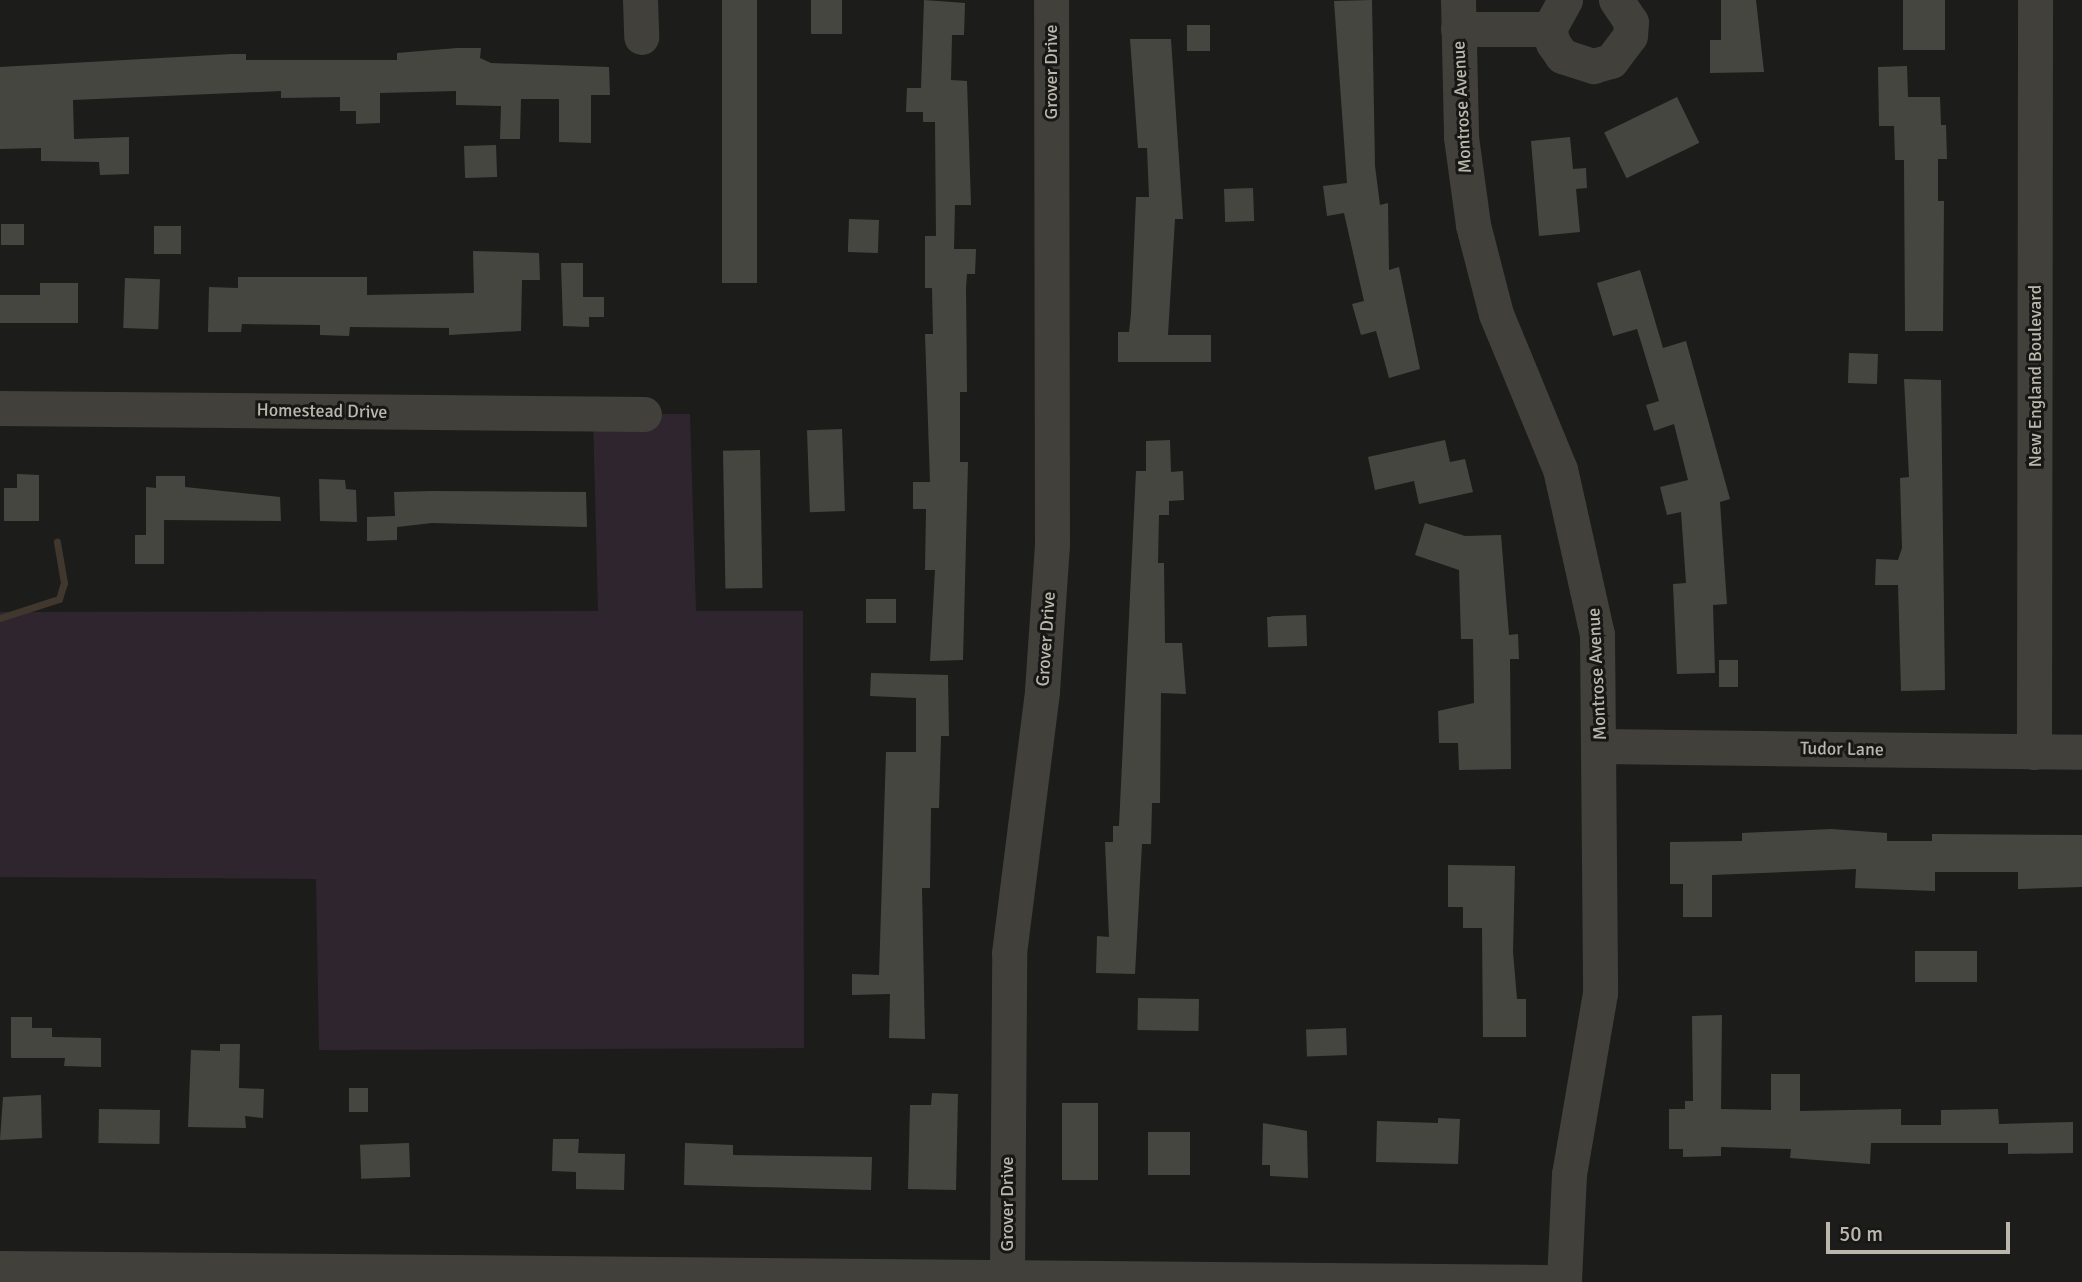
<!DOCTYPE html>
<html>
<head>
<meta charset="utf-8">
<style>
  body { margin:0 }
  #map { position:relative; width:2082px; height:1282px; overflow:hidden; background:#1c1c1a; font-family:Signika,sans-serif }
  div>[style] { position:absolute }
  [style*='--x'] { left:calc(var(--x)*1px); top:calc(var(--y)*1px); width:calc(var(--w)*1px); rotate:calc(var(--a)*1deg) }
  .green>* { inset:0; background:#2f252e }
  .stream>* { height:7px; margin:-3.5px; padding:0 3.5px; transform-origin:3.5px; border-radius:3.5px; background:#40372f }
  .building>* { inset:0; background:#464641; transform-origin:0 0 }
  .minor>* { height:35px; margin:-17.5px; padding:0 17.5px; transform-origin:17.5px; border-radius:17.5px; background:#41403b }
  span { translate:-50% -50%; white-space:nowrap; text-align:center; line-height:1.15; -webkit-text-stroke:6px #171715; paint-order:stroke }
  .street-label { font-size:18px; color:#bbb7ac }
  .scale { position:absolute; left:1826px; top:1222px; width:184px; height:32px; box-sizing:border-box; border:4px solid #bbb7ac; border-top:0; padding-left:9px; font-size:21px; line-height:24px; white-space:nowrap; color:#bbb7ac; -webkit-text-stroke:5px #171715; paint-order:stroke }
</style>
</head>
<body>
<div id="map">
  <div class="green">
    <i style="clip-path:polygon(593px 414px,690px 414px,696px 611px,803px 611px,804px 1048px,319px 1050px,316px 879px,0 877px,0 612px,598px 611px)"></i>
  </div>
  <div class="stream">
    <i style="--x:0;--y:618;--w:62;--a:-17.9"></i>
    <i style="--x:59;--y:599;--w:17;--a:-73"></i>
    <i style="--x:64;--y:583;--w:42;--a:-99.7"></i>
  </div>
  <div class="building">
    <i style="left:722px;top:0;width:35px;height:283px"></i>
    <i style="left:811px;top:0;width:31px;height:34px"></i>
    <i style="clip-path:polygon(924px 0,965px 3px,964px 35px,952px 35px,951px 80px,967px 81px,971px 205px,955px 205px,954px 249px,976px 249px,975px 274px,967px 274px,966px 288px,967px 392px,960px 392px,960px 462px,968px 462px,963px 660px,930px 661px,935px 570px,925px 570px,926px 509px,913px 509px,913px 482px,930px 482px,925px 334px,933px 334px,932px 288px,925px 288px,925px 236px,936px 236px,935px 122px,923px 122px,923px 112px,906px 112px,907px 88px,921px 88px)"></i>
    <i style="clip-path:polygon(1372px 0,1375px 166px,1380px 205px,1388px 203px,1389px 270px,1399px 267px,1420px 369px,1389px 378px,1376px 331px,1361px 335px,1352px 304px,1364px 301px,1344px 213px,1327px 216px,1323px 186px,1347px 183px,1334px 1px)"></i>
    <i style="clip-path:polygon(1721px 0,1756px 0,1764px 72px,1710px 73px,1710px 40px,1721px 40px)"></i>
    <i style="left:1903px;top:0;width:42px;height:50px"></i>
    <i style="left:1187px;top:25px;width:23px;height:26px"></i>
    <i style="clip-path:polygon(1130px 39px,1171px 39px,1183px 219px,1175px 219px,1168px 335px,1211px 335px,1211px 362px,1118px 362px,1118px 332px,1129px 332px,1131px 314px,1136px 197px,1149px 197px,1147px 148px,1138px 148px)"></i>
    <i style="clip-path:polygon(457px 48px,481px 48px,480px 58px,491px 63px,609px 67px,610px 95px,591px 95px,591px 143px,559px 142px,559px 99px,521px 99px,520px 139px,500px 139px,501px 106px,456px 105px,456px 91px,380px 93px,380px 123px,356px 124px,356px 111px,340px 111px,340px 97px,281px 98px,281px 91px,73px 100px,74px 139px,129px 137px,129px 174px,100px 175px,99px 162px,41px 161px,41px 148px,0 149px,0 67px,232px 54px,246px 54px,246px 60px,397px 60px,397px 53px)"></i>
    <i style="clip-path:polygon(1907px 66px,1908px 97px,1940px 97px,1941px 125px,1946px 125px,1947px 159px,1938px 159px,1938px 201px,1944px 201px,1943px 331px,1905px 331px,1904px 160px,1895px 160px,1894px 126px,1879px 126px,1878px 67px)"></i>
    <i style="left:1677px;top:97px;width:51px;height:81px;rotate:64deg"></i>
    <i style="clip-path:polygon(1570px 137px,1573px 169px,1586px 168px,1587px 188px,1576px 189px,1580px 232px,1539px 236px,1531px 141px)"></i>
    <i style="left:496px;top:145px;width:32px;height:32px;rotate:88deg"></i>
    <i style="left:1253px;top:188px;width:33px;height:29px;rotate:88deg"></i>
    <i style="left:849px;top:219px;width:30px;height:33px;rotate:2deg"></i>
    <i style="left:1px;top:224px;width:23px;height:21px"></i>
    <i style="left:154px;top:226px;width:27px;height:28px"></i>
    <i style="clip-path:polygon(473px 251px,539px 253px,540px 280px,522px 280px,521px 331px,449px 335px,449px 328px,350px 327px,349px 336px,320px 335px,320px 325px,242px 324px,241px 332px,208px 332px,209px 287px,238px 288px,238px 277px,367px 277px,367px 295px,474px 293px)"></i>
    <i style="clip-path:polygon(561px 263px,583px 263px,583px 297px,604px 297px,604px 317px,589px 317px,589px 327px,563px 326px)"></i>
    <i style="clip-path:polygon(1640px 270px,1663px 348px,1686px 341px,1730px 499px,1720px 502px,1727px 604px,1713px 605px,1715px 673px,1677px 674px,1673px 584px,1686px 583px,1681px 512px,1667px 515px,1660px 487px,1688px 480px,1674px 424px,1654px 431px,1646px 405px,1659px 401px,1637px 329px,1613px 336px,1597px 283px)"></i>
    <i style="left:125px;top:278px;width:35px;height:50px;rotate:2deg"></i>
    <i style="clip-path:polygon(40px 283px,78px 283px,78px 323px,0 323px,0 295px,40px 295px)"></i>
    <i style="left:1849px;top:353px;width:29px;height:30px;rotate:2deg"></i>
    <i style="clip-path:polygon(1904px 379px,1941px 380px,1945px 690px,1901px 691px,1898px 585px,1875px 585px,1876px 559px,1898px 560px,1902px 548px,1900px 478px,1909px 477px)"></i>
    <i style="left:842px;top:429px;width:82px;height:35px;rotate:88deg"></i>
    <i style="clip-path:polygon(1170px 440px,1171px 472px,1183px 471px,1184px 500px,1169px 501px,1169px 515px,1159px 515px,1158px 563px,1164px 563px,1165px 643px,1182px 643px,1186px 694px,1161px 693px,1160px 803px,1152px 803px,1151px 844px,1142px 844px,1135px 974px,1096px 973px,1097px 936px,1109px 937px,1105px 842px,1113px 842px,1113px 826px,1119px 826px,1136px 471px,1146px 471px,1146px 441px)"></i>
    <i style="clip-path:polygon(1445px 440px,1450px 462px,1465px 459px,1473px 492px,1419px 504px,1414px 481px,1375px 490px,1368px 457px)"></i>
    <i style="left:760px;top:450px;width:138px;height:37px;rotate:89deg"></i>
    <i style="clip-path:polygon(17px 474px,39px 475px,39px 521px,4px 521px,4px 488px,17px 488px)"></i>
    <i style="clip-path:polygon(156px 476px,185px 476px,185px 487px,280px 497px,281px 521px,164px 520px,164px 564px,135px 564px,135px 535px,146px 535px,146px 487px,156px 488px)"></i>
    <i style="clip-path:polygon(319px 479px,345px 480px,346px 489px,356px 490px,357px 522px,320px 521px)"></i>
    <i style="clip-path:polygon(432px 491px,586px 492px,587px 527px,432px 523px,397px 527px,397px 540px,367px 541px,367px 517px,395px 516px,394px 492px)"></i>
    <i style="clip-path:polygon(1425px 523px,1465px 536px,1501px 535px,1509px 635px,1518px 634px,1519px 659px,1510px 659px,1511px 769px,1459px 770px,1458px 743px,1439px 743px,1438px 711px,1474px 703px,1473px 639px,1461px 639px,1459px 570px,1415px 555px)"></i>
    <i style="left:896px;top:599px;width:24px;height:30px;rotate:90deg"></i>
    <i style="left:1306px;top:615px;width:31px;height:39px;rotate:88deg"></i>
    <i style="left:1719px;top:660px;width:19px;height:27px"></i>
    <i style="clip-path:polygon(871px 673px,948px 675px,949px 736px,941px 736px,939px 808px,931px 808px,930px 888px,922px 888px,925px 1039px,889px 1038px,890px 994px,852px 995px,852px 974px,879px 975px,886px 752px,916px 752px,916px 698px,870px 696px)"></i>
    <i style="clip-path:polygon(1831px 829px,1887px 833px,1887px 841px,1932px 841px,1932px 834px,2082px 835px,2082px 887px,2018px 889px,2018px 872px,1935px 872px,1935px 891px,1855px 888px,1856px 869px,1712px 875px,1712px 917px,1683px 917px,1683px 884px,1670px 884px,1670px 842px,1742px 841px,1742px 833px)"></i>
    <i style="clip-path:polygon(1448px 865px,1515px 866px,1513px 952px,1517px 999px,1526px 999px,1526px 1037px,1483px 1037px,1482px 928px,1463px 928px,1463px 907px,1448px 907px)"></i>
    <i style="left:1977px;top:951px;width:31px;height:62px;rotate:90deg"></i>
    <i style="left:1138px;top:998px;width:61px;height:32px;rotate:1deg"></i>
    <i style="clip-path:polygon(1722px 1015px,1721px 1109px,1771px 1110px,1771px 1074px,1800px 1074px,1800px 1111px,1901px 1109px,1901px 1125px,1941px 1125px,1941px 1110px,1998px 1109px,1999px 1124px,2073px 1122px,2073px 1153px,2008px 1154px,2008px 1143px,1871px 1143px,1870px 1164px,1790px 1158px,1791px 1149px,1721px 1147px,1721px 1156px,1683px 1157px,1683px 1149px,1669px 1149px,1669px 1109px,1685px 1109px,1685px 1101px,1693px 1101px,1692px 1016px)"></i>
    <i style="clip-path:polygon(11px 1017px,32px 1017px,32px 1028px,52px 1028px,52px 1037px,101px 1038px,101px 1067px,64px 1066px,65px 1058px,11px 1058px)"></i>
    <i style="left:1346px;top:1028px;width:27px;height:40px;rotate:88deg"></i>
    <i style="clip-path:polygon(220px 1044px,240px 1044px,239px 1088px,264px 1089px,263px 1118px,245px 1116px,246px 1128px,188px 1127px,191px 1050px,220px 1051px)"></i>
    <i style="left:349px;top:1088px;width:19px;height:24px"></i>
    <i style="clip-path:polygon(932px 1093px,958px 1094px,956px 1190px,908px 1189px,910px 1105px,931px 1105px)"></i>
    <i style="clip-path:polygon(41px 1095px,42px 1138px,0 1140px,3px 1097px)"></i>
    <i style="left:1062px;top:1103px;width:36px;height:77px"></i>
    <i style="left:99px;top:1109px;width:61px;height:34px;rotate:1deg"></i>
    <i style="clip-path:polygon(1438px 1118px,1460px 1119px,1458px 1164px,1376px 1162px,1377px 1121px,1438px 1123px)"></i>
    <i style="clip-path:polygon(1263px 1123px,1307px 1131px,1308px 1178px,1270px 1176px,1270px 1165px,1262px 1165px)"></i>
    <i style="left:1148px;top:1132px;width:42px;height:43px"></i>
    <i style="clip-path:polygon(553px 1139px,579px 1139px,578px 1153px,625px 1154px,624px 1190px,576px 1189px,576px 1172px,552px 1171px)"></i>
    <i style="left:409px;top:1143px;width:34px;height:49px;rotate:88deg"></i>
    <i style="clip-path:polygon(685px 1143px,733px 1145px,733px 1155px,872px 1157px,871px 1190px,684px 1185px)"></i>
  </div>
  <div class="minor">
    <i style="--x:640;--y:0;--w:37;--a:88"></i>
    <i style="--x:1458;--y:0;--w:137;--a:88.7"></i>
    <i style="--x:1461;--y:137;--w:89;--a:82.2"></i>
    <i style="--x:1473;--y:225;--w:92;--a:75.5"></i>
    <i style="--x:1496;--y:314;--w:168;--a:67.6"></i>
    <i style="--x:1560;--y:469;--w:169;--a:77.4"></i>
    <i style="--x:1597;--y:634;--w:359;--a:89.5"></i>
    <i style="--x:1600;--y:993;--w:184;--a:99.7"></i>
    <i style="--x:1569;--y:1174;--w:108;--a:92.7"></i>
    <i style="--x:1565;--y:0;--w:33;--a:119"></i>
    <i style="--x:1549;--y:29;--w:15;--a:74"></i>
    <i style="--x:1553;--y:43;--w:16;--a:55"></i>
    <i style="--x:1562;--y:56;--w:33;--a:18"></i>
    <i style="--x:1593;--y:66;--w:19;--a:-16"></i>
    <i style="--x:1611;--y:61;--w:31;--a:-53"></i>
    <i style="--x:1630;--y:36;--w:14;--a:-86"></i>
    <i style="--x:1631;--y:22;--w:27;--a:-124"></i>
    <i style="--x:1458;--y:29;--w:91;--a:0"></i>
    <i style="--x:0;--y:408;--w:644;--a:0.53"></i>
    <i style="--x:1601;--y:746;--w:481;--a:0.7"></i>
    <i style="--x:2034;--y:752;--w:752;--a:-89.92"></i>
    <i style="--x:0;--y:1268;--w:1557;--a:0.52"></i>
    <i style="--x:1007;--y:1276;--w:323;--a:-89.6"></i>
    <i style="--x:1009;--y:953;--w:264;--a:-82.8"></i>
    <i style="--x:1042;--y:691;--w:145;--a:-86.1"></i>
    <i style="--x:1052;--y:546;--w:546;--a:-90.1"></i>
  </div>
  <div class="street-label">
    <span style="left:1051px;top:72px;rotate:-90deg">Grover Drive</span>
    <span style="left:1462px;top:107px;rotate:-93deg">Montrose Avenue</span>
    <span style="left:2035px;top:376px;rotate:-90deg">New England Boulevard</span>
    <span style="left:322px;top:411px;rotate:1deg">Homestead Drive</span>
    <span style="left:1046px;top:639px;rotate:-86deg">Grover Drive</span>
    <span style="left:1597px;top:674px;rotate:-93deg">Montrose Avenue</span>
    <span style="left:1842px;top:749px;rotate:1deg">Tudor Lane</span>
    <span style="left:1007px;top:1204px;rotate:-90deg">Grover Drive</span>
  </div>
  <div class="scale">50 m</div>
</div>
</body>
</html>
